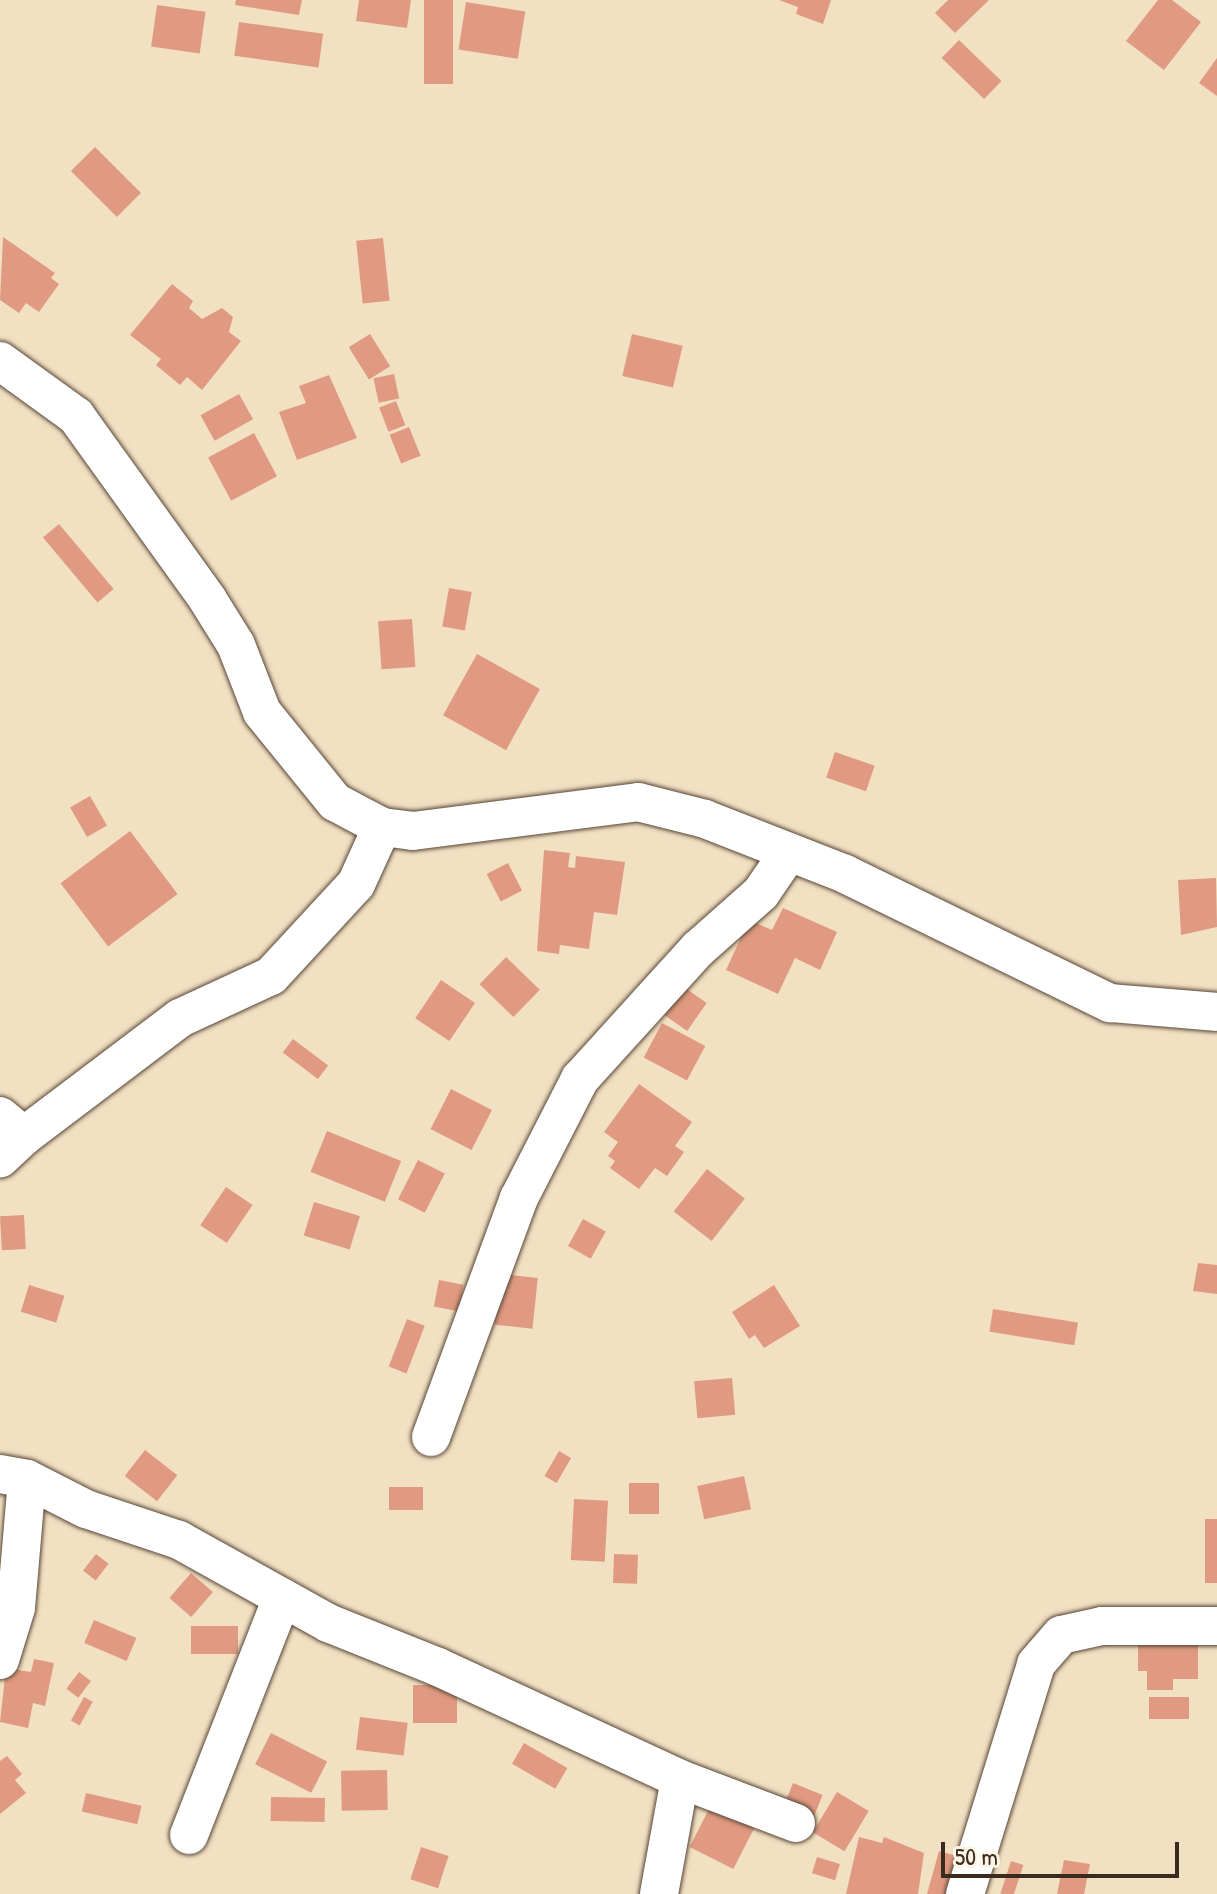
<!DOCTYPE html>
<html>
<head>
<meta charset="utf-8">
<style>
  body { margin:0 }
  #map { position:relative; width:1217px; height:1894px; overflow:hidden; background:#f2e0c2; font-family:"Patrick Hand",sans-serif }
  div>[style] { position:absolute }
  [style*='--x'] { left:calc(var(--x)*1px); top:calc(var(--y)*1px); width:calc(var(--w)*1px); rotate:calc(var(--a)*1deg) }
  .building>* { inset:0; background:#e09a81; transform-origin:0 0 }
  .roads { filter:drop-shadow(0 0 2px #564537) drop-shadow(0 0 2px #564537) }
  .minor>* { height:38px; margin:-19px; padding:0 19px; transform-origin:19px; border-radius:19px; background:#fff }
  span { translate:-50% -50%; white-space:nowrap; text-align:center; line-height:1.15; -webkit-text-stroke:7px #fcf5e5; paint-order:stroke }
  .scale { position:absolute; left:941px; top:1842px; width:238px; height:36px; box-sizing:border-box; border:4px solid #3b2a1e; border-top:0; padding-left:10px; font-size:24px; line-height:28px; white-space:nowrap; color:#3b2a1e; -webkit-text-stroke:6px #fcf5e5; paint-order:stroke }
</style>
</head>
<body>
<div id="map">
  <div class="building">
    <i style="clip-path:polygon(236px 0,302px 0,299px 15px,235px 5px)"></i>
    <i style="clip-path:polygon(359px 0,411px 0,407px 28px,356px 21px)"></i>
    <i style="left:424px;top:0;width:29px;height:84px"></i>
    <i style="clip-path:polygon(779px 0,831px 0,823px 24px,796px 14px,798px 7px)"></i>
    <i style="clip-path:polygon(948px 0,989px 0,955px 33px,935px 13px)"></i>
    <i style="clip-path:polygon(1158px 0,1172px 0,1201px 22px,1164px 70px,1126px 41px)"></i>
    <i style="left:466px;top:2px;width:60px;height:48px;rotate:9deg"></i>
    <i style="left:157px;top:5px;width:49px;height:42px;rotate:8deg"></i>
    <i style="left:239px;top:22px;width:85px;height:34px;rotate:8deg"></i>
    <i style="left:959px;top:40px;width:59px;height:25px;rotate:44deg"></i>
    <i style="clip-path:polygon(1217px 58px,1217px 96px,1199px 83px)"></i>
    <i style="left:95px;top:147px;width:65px;height:34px;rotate:45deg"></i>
    <i style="clip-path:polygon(3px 237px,55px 273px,51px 278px,59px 284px,39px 312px,26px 303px,19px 313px,0 300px)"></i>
    <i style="left:383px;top:238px;width:63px;height:27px;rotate:84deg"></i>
    <i style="clip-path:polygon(172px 284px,193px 301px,189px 308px,202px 319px,222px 308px,233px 317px,229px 332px,241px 341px,202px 390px,187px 377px,180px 385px,156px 365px,161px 359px,130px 335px)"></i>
    <i style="left:370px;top:334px;width:38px;height:25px;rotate:58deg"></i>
    <i style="left:632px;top:334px;width:52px;height:43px;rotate:13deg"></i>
    <i style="left:394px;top:374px;width:25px;height:21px;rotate:78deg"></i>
    <i style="clip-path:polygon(329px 375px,357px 438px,297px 460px,279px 412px,306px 403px,299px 386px)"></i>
    <i style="left:239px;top:394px;width:29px;height:44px;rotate:61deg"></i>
    <i style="left:396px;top:401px;width:26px;height:18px;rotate:69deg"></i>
    <i style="left:409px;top:427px;width:31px;height:21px;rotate:68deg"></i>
    <i style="left:254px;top:433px;width:49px;height:52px;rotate:62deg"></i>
    <i style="left:59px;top:524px;width:85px;height:21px;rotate:50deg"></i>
    <i style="left:449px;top:588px;width:23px;height:39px;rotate:10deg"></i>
    <i style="left:412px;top:619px;width:48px;height:34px;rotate:86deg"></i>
    <i style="left:477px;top:654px;width:72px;height:70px;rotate:29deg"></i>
    <i style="left:835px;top:752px;width:42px;height:27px;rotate:19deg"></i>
    <i style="left:90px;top:796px;width:34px;height:23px;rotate:60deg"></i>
    <i style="left:130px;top:831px;width:79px;height:87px;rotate:53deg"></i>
    <i style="clip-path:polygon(544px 850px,570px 853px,568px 867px,575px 868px,576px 856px,625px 862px,617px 915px,594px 912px,589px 949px,560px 945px,559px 954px,537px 951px)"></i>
    <i style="left:508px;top:863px;width:31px;height:24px;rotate:63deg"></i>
    <i style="clip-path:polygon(1216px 878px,1217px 927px,1181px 935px,1178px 880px)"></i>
    <i style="clip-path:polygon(783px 908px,837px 932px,820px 970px,795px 958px,778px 994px,726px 970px,749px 920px,772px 930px)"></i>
    <i style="left:506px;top:957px;width:47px;height:38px;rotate:44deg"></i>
    <i style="left:441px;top:980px;width:41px;height:46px;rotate:34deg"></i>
    <i style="left:678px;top:983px;width:35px;height:34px;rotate:35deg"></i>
    <i style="left:662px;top:1023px;width:49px;height:39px;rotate:28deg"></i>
    <i style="left:293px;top:1039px;width:44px;height:17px;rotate:37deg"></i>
    <i style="clip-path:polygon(639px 1084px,692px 1122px,675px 1146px,684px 1152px,667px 1176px,655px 1168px,639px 1189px,610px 1168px,615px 1161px,608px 1156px,618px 1142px,604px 1132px)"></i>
    <i style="left:451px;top:1089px;width:46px;height:45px;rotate:27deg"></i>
    <i style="left:327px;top:1131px;width:80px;height:44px;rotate:22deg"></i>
    <i style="left:418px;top:1160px;width:30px;height:44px;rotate:27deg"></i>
    <i style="left:707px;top:1169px;width:48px;height:54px;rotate:38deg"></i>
    <i style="left:226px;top:1187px;width:32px;height:46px;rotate:34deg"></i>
    <i style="left:314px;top:1202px;width:48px;height:35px;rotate:17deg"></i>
    <i style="left:24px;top:1215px;width:34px;height:24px;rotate:87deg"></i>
    <i style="left:583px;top:1219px;width:26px;height:31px;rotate:29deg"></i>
    <i style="clip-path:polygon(1198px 1263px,1217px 1265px,1217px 1294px,1193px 1291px)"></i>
    <i style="left:500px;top:1274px;width:38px;height:51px;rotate:6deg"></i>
    <i style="left:439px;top:1280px;width:25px;height:27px;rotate:11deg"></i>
    <i style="left:29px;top:1285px;width:37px;height:28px;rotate:17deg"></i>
    <i style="clip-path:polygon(774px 1285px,800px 1326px,764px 1348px,755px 1335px,749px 1339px,732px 1312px)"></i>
    <i style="left:993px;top:1309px;width:86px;height:23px;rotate:9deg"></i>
    <i style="left:407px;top:1319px;width:19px;height:51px;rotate:21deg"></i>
    <i style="left:732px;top:1378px;width:37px;height:38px;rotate:85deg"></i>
    <i style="left:145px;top:1450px;width:41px;height:33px;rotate:38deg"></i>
    <i style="left:559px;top:1451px;width:14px;height:29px;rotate:30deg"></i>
    <i style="left:744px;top:1476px;width:34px;height:48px;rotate:78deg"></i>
    <i style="left:629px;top:1483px;width:30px;height:31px"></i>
    <i style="left:423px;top:1487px;width:23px;height:34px;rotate:90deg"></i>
    <i style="left:574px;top:1499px;width:34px;height:61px;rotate:3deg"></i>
    <i style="left:1205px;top:1519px;width:12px;height:64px"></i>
    <i style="left:96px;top:1554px;width:16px;height:21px;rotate:38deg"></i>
    <i style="left:614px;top:1554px;width:24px;height:29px;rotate:2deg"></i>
    <i style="left:191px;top:1573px;width:29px;height:33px;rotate:41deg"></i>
    <i style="left:94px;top:1620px;width:46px;height:25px;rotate:23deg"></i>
    <i style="left:191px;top:1626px;width:47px;height:28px"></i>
    <i style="clip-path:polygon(1138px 1641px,1198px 1641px,1198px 1679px,1173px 1679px,1173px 1690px,1147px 1690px,1147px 1671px,1138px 1671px)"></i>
    <i style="clip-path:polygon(34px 1659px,54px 1663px,45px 1706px,33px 1703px,28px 1728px,0 1722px,6px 1668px,31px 1672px)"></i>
    <i style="left:79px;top:1672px;width:15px;height:21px;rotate:37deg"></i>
    <i style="left:413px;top:1685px;width:44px;height:38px"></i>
    <i style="left:84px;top:1697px;width:10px;height:27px;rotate:29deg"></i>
    <i style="left:1189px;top:1697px;width:22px;height:40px;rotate:90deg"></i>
    <i style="left:360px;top:1717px;width:48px;height:33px;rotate:7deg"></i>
    <i style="left:271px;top:1733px;width:63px;height:35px;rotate:27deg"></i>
    <i style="left:524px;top:1743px;width:50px;height:24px;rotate:30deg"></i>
    <i style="clip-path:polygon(7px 1756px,22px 1774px,15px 1780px,26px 1793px,0 1814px,0 1761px)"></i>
    <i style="left:387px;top:1770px;width:40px;height:46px;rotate:89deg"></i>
    <i style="left:793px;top:1783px;width:32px;height:31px;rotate:22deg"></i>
    <i style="left:837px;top:1792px;width:37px;height:47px;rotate:31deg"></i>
    <i style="left:86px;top:1793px;width:57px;height:19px;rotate:13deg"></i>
    <i style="left:271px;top:1797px;width:54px;height:24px;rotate:1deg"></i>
    <i style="left:711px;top:1805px;width:49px;height:47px;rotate:27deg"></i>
    <i style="clip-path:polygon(859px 1837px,882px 1843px,884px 1837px,924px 1853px,918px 1894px,846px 1894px)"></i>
    <i style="left:421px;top:1847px;width:29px;height:34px;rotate:18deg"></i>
    <i style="clip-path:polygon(939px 1851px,968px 1859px,958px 1894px,927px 1894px)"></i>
    <i style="left:817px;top:1857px;width:24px;height:17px;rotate:17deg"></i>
    <i style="clip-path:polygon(1064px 1860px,1090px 1864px,1084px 1894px,1057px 1894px)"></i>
    <i style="left:1011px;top:1861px;width:13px;height:34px;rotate:18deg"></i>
  </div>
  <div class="roads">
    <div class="minor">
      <i style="--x:0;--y:361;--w:94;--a:35.9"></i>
      <i style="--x:76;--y:416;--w:226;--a:54.3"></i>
      <i style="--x:208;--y:600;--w:53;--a:58.1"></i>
      <i style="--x:236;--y:645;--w:72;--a:68.8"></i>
      <i style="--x:262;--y:712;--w:116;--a:51"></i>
      <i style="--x:335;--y:802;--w:53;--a:28"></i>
      <i style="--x:382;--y:827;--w:31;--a:7"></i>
      <i style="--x:413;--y:831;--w:227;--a:-7.3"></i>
      <i style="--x:638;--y:802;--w:69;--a:14.2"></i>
      <i style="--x:705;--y:819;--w:150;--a:21.4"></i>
      <i style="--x:845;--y:874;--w:295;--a:26"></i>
      <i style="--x:1110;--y:1003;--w:107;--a:4.8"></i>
      <i style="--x:0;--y:1116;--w:31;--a:40"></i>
      <i style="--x:24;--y:1136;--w:33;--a:137"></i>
      <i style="--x:24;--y:1136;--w:196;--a:-37.1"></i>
      <i style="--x:180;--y:1018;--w:100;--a:-24.8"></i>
      <i style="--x:271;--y:976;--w:125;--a:-47.3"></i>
      <i style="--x:356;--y:884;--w:63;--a:-65.5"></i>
      <i style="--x:431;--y:1437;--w:255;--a:-69.8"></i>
      <i style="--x:519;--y:1198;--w:134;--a:-62.9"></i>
      <i style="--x:580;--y:1079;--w:176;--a:-47.8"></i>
      <i style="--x:698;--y:949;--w:84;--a:-41.6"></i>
      <i style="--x:761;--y:893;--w:46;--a:-55.6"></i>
      <i style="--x:0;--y:1474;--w:27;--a:10"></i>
      <i style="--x:27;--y:1479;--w:66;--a:27"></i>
      <i style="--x:86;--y:1509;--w:98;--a:18.4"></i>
      <i style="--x:179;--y:1540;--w:171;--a:29.1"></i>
      <i style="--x:328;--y:1623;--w:118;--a:21.8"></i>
      <i style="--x:438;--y:1667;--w:267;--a:24.8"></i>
      <i style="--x:680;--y:1779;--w:124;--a:20.8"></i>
      <i style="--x:0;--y:1660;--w:54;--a:-72.9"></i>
      <i style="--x:16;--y:1608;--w:129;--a:-85.1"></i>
      <i style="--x:189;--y:1835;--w:255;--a:-68.6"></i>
      <i style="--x:659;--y:1894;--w:117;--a:-79.7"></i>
      <i style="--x:965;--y:1894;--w:241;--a:-72.8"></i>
      <i style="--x:1036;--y:1664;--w:38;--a:-49"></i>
      <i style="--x:1061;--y:1635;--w:42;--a:-12.4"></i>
      <i style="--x:1102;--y:1626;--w:115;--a:0"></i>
    </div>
  </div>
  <div class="scale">50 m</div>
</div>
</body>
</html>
